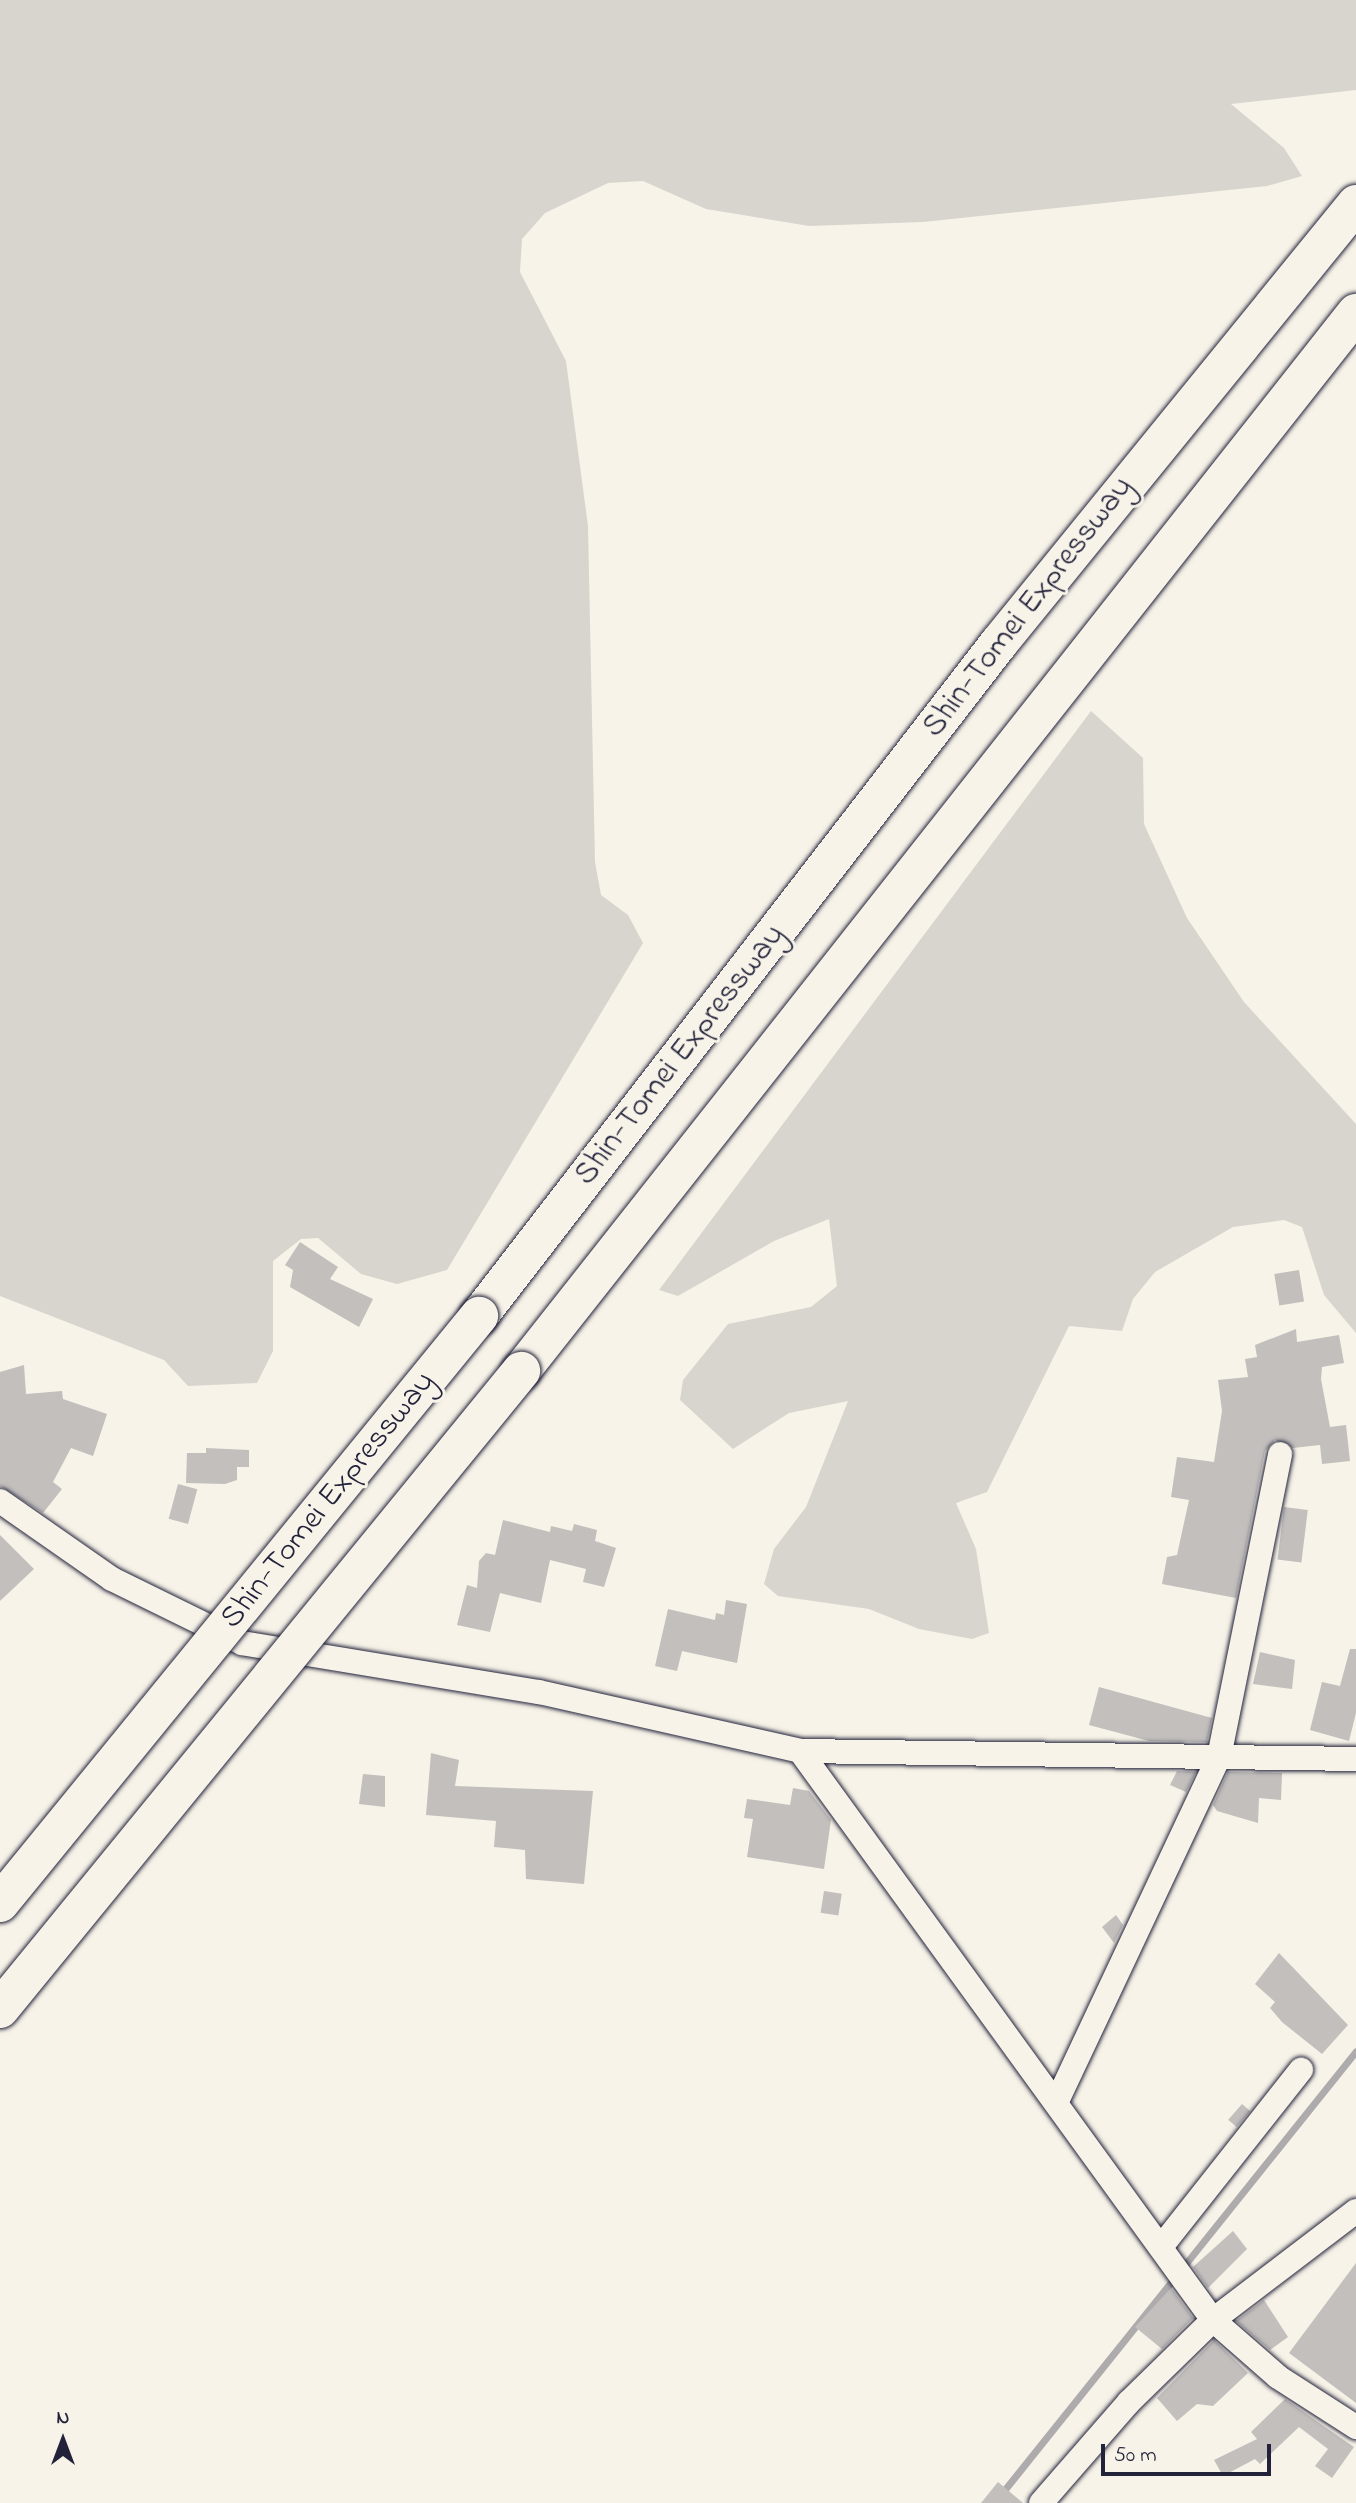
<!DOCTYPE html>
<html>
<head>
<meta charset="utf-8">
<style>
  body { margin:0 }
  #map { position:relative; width:1356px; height:2503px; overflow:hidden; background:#f7f3e8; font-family:"Indie Flower",sans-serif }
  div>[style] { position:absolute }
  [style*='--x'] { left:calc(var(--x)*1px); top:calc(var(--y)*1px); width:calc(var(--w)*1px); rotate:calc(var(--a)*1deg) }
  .green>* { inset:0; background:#d8d5cf }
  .stream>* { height:7px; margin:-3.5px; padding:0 3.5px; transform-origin:3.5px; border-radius:3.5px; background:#aeabad }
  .building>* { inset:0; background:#c2bfbd; transform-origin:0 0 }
  .roads { filter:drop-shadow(0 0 2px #22223b) drop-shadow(0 0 2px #22223b) }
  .minor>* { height:24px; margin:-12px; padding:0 12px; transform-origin:12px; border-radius:12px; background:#f7f3e8 }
  .motorway>* { height:38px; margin:-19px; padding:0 19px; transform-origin:19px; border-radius:19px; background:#f7f3e8 }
  .bridges { filter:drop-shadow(0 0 2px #22223b) drop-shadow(0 0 2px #22223b) }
  .motorway-bridge>* { height:38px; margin:-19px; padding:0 19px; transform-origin:19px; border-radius:19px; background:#f7f3e8 }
  span { translate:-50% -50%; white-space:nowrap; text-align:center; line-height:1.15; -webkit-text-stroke:6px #f7f3e8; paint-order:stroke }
  .street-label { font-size:32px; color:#22223b }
  .north { position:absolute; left:28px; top:2405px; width:70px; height:70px; -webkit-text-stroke:5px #f7f3e8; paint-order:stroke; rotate:0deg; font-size:19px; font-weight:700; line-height:28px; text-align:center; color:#22223b }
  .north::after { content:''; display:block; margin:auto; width:24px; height:32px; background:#22223b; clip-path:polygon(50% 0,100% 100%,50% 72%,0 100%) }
  .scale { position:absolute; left:1101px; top:2444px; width:170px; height:32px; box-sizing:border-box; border:4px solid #22223b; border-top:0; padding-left:9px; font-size:21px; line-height:24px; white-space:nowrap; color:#22223b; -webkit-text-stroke:5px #f7f3e8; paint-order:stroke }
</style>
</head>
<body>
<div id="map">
  <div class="green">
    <i style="clip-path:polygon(0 0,1356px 0,1356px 90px,1231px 104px,1284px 148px,1302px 176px,1267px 186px,923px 222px,809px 226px,706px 209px,643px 181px,608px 183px,545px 213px,522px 239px,520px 272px,566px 361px,588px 526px,595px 862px,601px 895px,628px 915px,643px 943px,447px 1270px,397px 1284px,361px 1274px,318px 1238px,301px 1239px,273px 1261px,273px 1351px,257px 1383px,188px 1386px,164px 1360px,0 1296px)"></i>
    <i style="clip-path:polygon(1091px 711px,1143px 758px,1144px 824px,1187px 918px,1244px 1002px,1356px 1124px,1356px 1333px,1324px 1295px,1302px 1227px,1284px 1220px,1233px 1227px,1155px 1272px,1133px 1299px,1122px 1331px,1069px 1326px,987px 1492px,956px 1503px,976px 1549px,989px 1633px,972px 1639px,919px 1629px,869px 1609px,778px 1596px,764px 1584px,774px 1549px,806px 1507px,848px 1401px,789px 1413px,733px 1449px,680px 1400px,683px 1380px,728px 1324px,811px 1307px,837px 1286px,829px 1219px,774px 1241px,678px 1296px,659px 1290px)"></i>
  </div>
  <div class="stream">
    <i style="--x:994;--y:2503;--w:579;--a:-51.31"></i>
  </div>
  <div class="building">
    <i style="clip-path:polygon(300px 1242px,338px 1267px,330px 1279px,373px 1299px,359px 1327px,290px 1287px,293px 1270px,285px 1265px)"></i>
    <i style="left:1299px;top:1270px;width:32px;height:25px;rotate:81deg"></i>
    <i style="clip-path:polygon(1296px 1329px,1297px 1342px,1339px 1335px,1344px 1363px,1322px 1367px,1321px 1379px,1330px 1427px,1346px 1425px,1350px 1461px,1322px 1464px,1320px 1445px,1293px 1448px,1275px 1440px,1265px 1451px,1236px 1598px,1162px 1584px,1167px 1557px,1177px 1555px,1189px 1500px,1171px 1497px,1177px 1457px,1214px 1462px,1222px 1411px,1218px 1380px,1248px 1377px,1245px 1359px,1257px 1357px,1255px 1345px)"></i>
    <i style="clip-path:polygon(24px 1365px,26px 1394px,62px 1391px,63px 1399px,107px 1414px,93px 1456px,71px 1448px,53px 1482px,62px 1489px,43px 1513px,0 1486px,0 1372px)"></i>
    <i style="clip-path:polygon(206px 1448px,249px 1450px,249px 1467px,237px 1467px,237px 1480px,225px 1484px,186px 1483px,187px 1453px,206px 1453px)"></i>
    <i style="left:178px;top:1484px;width:20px;height:36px;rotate:15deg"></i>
    <i style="left:1284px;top:1507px;width:24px;height:53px;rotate:7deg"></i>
    <i style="clip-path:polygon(503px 1520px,550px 1532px,551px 1526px,572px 1531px,574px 1524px,597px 1530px,595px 1541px,616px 1548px,604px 1587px,583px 1582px,586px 1569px,550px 1560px,541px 1603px,500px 1593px,490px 1632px,457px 1625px,467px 1585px,477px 1588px,479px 1561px,486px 1553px,495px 1555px)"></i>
    <i style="clip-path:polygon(0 1535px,34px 1569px,0 1601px)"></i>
    <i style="clip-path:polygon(726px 1600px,747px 1604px,737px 1663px,682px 1651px,677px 1671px,655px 1666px,668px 1609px,715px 1620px,716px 1613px,724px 1615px)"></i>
    <i style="clip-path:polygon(1350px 1649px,1356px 1649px,1356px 1713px,1349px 1741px,1310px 1730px,1322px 1682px,1340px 1686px)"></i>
    <i style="clip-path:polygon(1260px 1652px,1295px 1660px,1292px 1689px,1253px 1684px)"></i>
    <i style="clip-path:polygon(1099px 1687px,1212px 1718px,1207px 1742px,1149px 1741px,1089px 1725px)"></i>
    <i style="clip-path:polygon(431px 1753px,459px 1760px,455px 1786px,593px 1791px,584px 1884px,526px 1879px,525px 1850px,494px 1847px,496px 1821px,426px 1815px)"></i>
    <i style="clip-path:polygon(1177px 1771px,1196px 1772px,1186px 1792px,1170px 1785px)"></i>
    <i style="clip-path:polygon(1228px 1772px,1282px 1773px,1281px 1800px,1259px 1798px,1258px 1823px,1217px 1811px,1213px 1805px)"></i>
    <i style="clip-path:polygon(363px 1774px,385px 1776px,385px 1807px,359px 1804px)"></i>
    <i style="clip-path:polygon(793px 1788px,809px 1791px,831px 1820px,824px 1869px,747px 1857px,753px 1819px,744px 1818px,747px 1799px,790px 1805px)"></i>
    <i style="left:824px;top:1891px;width:18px;height:22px;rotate:9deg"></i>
    <i style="clip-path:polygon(1116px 1915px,1123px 1925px,1114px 1943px,1102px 1927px)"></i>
    <i style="clip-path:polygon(1279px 1953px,1348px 2025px,1322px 2054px,1282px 2022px,1270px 2008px,1275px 2002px,1255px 1984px)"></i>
    <i style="left:1242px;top:2104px;width:11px;height:21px;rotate:41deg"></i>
    <i style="clip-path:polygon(1233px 2231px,1247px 2249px,1208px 2288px,1193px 2267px)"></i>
    <i style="clip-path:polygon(1356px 2263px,1356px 2403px,1289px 2353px)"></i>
    <i style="clip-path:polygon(1171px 2288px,1193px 2318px,1162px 2349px,1135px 2327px)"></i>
    <i style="clip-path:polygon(1264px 2300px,1288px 2337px,1270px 2350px,1236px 2321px)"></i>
    <i style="clip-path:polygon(1214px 2340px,1248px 2373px,1213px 2406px,1197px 2404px,1177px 2421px,1157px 2398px)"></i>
    <i style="clip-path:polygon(1285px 2399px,1354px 2447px,1332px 2478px,1315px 2466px,1328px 2449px,1299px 2427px,1260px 2464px,1255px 2459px,1223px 2476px,1214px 2460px,1257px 2439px,1251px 2432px)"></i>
    <i style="clip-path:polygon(998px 2482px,1023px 2503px,981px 2503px)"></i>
  </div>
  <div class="roads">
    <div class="minor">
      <i style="--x:0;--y:1501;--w:136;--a:34.9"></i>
      <i style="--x:112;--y:1579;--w:145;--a:26.2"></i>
      <i style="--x:242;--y:1643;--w:301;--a:9.4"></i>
      <i style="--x:539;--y:1692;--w:268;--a:12.7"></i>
      <i style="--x:800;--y:1751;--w:556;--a:0.82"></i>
      <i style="--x:800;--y:1751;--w:703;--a:54.03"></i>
      <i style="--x:1213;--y:2320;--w:86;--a:41.2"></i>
      <i style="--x:1278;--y:2377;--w:93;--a:32.7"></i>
      <i style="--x:1058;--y:2099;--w:378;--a:-64.8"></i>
      <i style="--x:1219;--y:1757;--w:309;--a:-78.6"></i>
      <i style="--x:1161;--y:2247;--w:226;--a:-51.7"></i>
      <i style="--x:1041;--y:2503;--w:134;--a:-48.9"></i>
      <i style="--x:1129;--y:2402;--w:117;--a:-44.3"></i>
      <i style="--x:1213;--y:2320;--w:180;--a:-37.3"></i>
    </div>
    <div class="motorway">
      <i style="--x:479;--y:1316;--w:850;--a:-52.31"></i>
      <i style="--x:999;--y:643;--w:566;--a:-50.88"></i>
      <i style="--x:521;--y:1371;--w:1348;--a:-51.72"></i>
    </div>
  </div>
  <div class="bridges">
    <div class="motorway-bridge">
      <i style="--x:0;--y:1903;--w:758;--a:-50.79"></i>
      <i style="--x:0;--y:2009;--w:824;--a:-50.76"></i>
    </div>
  </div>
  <div class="street-label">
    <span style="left:1029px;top:608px;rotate:-52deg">Shin-Tomei Expressway</span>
    <span style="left:681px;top:1056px;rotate:-52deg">Shin-Tomei Expressway</span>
    <span style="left:329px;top:1501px;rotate:-51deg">Shin-Tomei Expressway</span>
  </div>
  <div class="north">N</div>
  <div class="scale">50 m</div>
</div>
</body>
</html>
